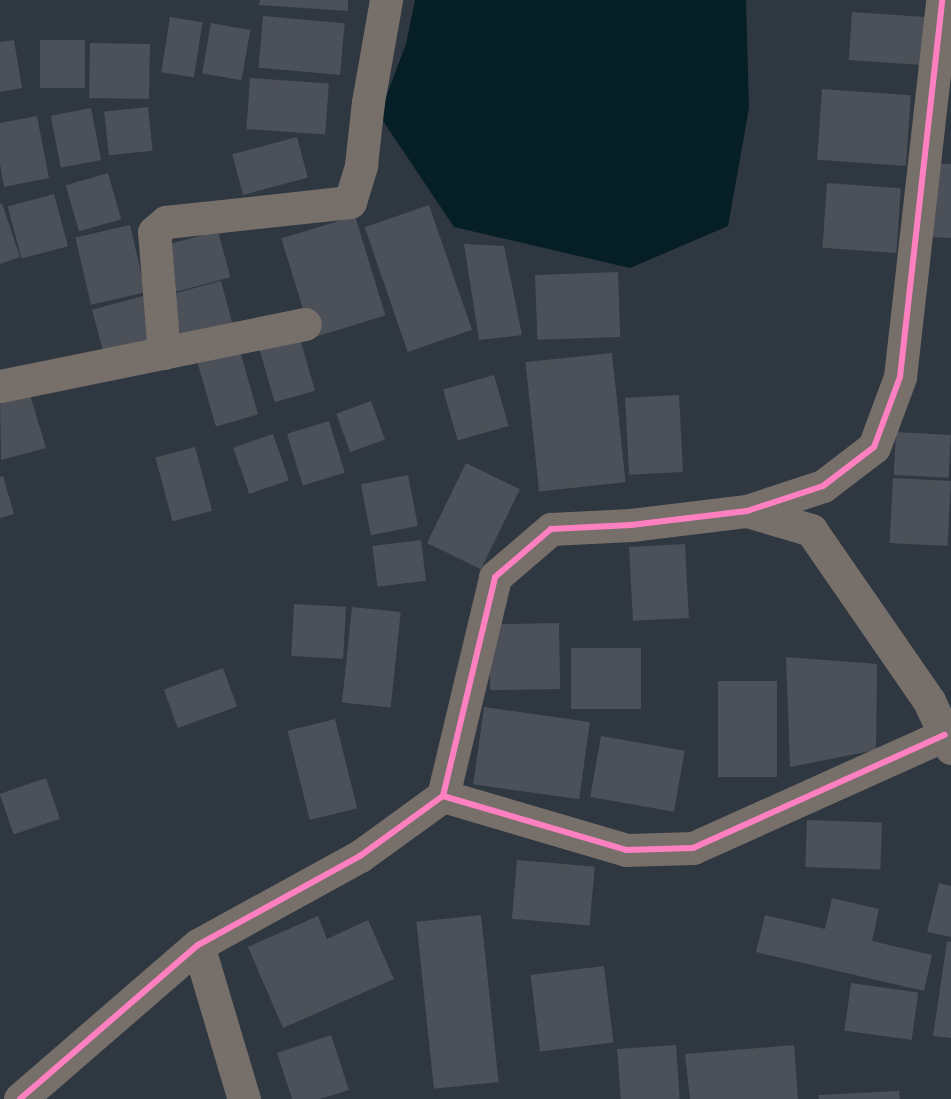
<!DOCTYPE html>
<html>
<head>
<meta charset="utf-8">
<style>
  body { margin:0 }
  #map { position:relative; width:951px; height:1099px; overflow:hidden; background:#2f3740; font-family:"Fira Sans",sans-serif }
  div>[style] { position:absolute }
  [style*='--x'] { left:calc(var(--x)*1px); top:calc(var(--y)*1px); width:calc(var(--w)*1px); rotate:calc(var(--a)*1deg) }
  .water>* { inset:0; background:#061e25 }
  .building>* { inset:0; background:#4c5058; transform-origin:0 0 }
  .minor>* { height:33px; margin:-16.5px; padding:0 16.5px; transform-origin:16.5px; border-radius:16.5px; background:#776f6a }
  .cycleway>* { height:6px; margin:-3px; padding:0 3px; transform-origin:3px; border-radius:3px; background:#ff80c0 }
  span { translate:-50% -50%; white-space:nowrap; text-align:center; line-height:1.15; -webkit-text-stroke:4.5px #171d24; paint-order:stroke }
</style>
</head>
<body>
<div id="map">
  <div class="water">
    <i style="clip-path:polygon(415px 0,746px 0,749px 108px,728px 226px,630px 268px,454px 227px,379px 115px,406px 44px)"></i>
  </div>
  <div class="building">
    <i style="clip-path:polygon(260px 0,348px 0,348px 11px,259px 5px)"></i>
    <i style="left:852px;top:12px;width:73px;height:48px;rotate:4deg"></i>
    <i style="left:263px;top:16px;width:82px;height:52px;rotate:5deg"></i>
    <i style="left:170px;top:17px;width:33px;height:56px;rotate:9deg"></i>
    <i style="left:211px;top:23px;width:40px;height:51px;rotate:10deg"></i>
    <i style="clip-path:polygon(14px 40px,22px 88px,0 92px,0 42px)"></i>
    <i style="left:85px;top:40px;width:48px;height:45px;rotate:90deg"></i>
    <i style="left:90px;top:43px;width:60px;height:55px;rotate:1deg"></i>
    <i style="left:250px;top:78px;width:79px;height:51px;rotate:4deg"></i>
    <i style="left:822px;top:89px;width:89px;height:71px;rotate:4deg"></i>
    <i style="left:148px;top:107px;width:44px;height:44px;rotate:84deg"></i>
    <i style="left:91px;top:108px;width:53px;height:41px;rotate:79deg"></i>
    <i style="clip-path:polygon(37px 116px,49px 178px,4px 187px,0 164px,0 123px)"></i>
    <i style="left:297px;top:137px;width:42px;height:67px;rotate:75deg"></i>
    <i style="clip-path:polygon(932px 163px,951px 164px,951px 238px,927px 237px)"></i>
    <i style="left:108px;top:173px;width:48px;height:44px;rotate:74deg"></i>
    <i style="left:827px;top:183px;width:74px;height:65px;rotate:4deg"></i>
    <i style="left:54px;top:194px;width:54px;height:48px;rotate:75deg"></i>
    <i style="clip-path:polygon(2px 203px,20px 257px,0 264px,0 204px)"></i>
    <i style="left:429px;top:205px;width:132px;height:68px;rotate:71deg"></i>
    <i style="left:355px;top:216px;width:104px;height:77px;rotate:73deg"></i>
    <i style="left:130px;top:225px;width:69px;height:56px;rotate:77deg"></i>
    <i style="left:218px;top:231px;width:48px;height:57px;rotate:75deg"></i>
    <i style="clip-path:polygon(464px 244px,504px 246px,522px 335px,479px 340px)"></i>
    <i style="left:618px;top:272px;width:65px;height:83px;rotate:88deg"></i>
    <i style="left:221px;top:281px;width:49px;height:53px;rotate:75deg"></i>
    <i style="left:147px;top:295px;width:51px;height:57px;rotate:75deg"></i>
    <i style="left:299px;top:335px;width:58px;height:42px;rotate:74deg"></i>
    <i style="left:240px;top:351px;width:66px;height:44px;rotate:74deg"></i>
    <i style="left:612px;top:353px;width:130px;height:87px;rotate:84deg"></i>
    <i style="left:494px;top:375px;width:53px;height:53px;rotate:74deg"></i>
    <i style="clip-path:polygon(28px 388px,46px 448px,1px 460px,0 396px)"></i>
    <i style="left:679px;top:395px;width:77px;height:54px;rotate:87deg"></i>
    <i style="left:371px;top:401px;width:41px;height:37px;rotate:70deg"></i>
    <i style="left:329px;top:421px;width:54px;height:44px;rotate:73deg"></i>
    <i style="left:896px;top:432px;width:55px;height:43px;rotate:3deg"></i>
    <i style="left:273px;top:434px;width:49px;height:42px;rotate:71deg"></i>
    <i style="left:195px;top:447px;width:66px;height:41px;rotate:75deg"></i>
    <i style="left:466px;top:463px;width:60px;height:89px;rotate:26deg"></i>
    <i style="left:408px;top:475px;width:52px;height:48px;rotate:79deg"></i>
    <i style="clip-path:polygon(3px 476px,14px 514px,0 518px,0 477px)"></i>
    <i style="left:893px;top:478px;width:58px;height:65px;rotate:3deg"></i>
    <i style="left:421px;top:540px;width:41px;height:49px;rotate:83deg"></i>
    <i style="left:685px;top:544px;width:74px;height:56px;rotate:87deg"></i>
    <i style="left:294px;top:604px;width:52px;height:52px;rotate:3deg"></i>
    <i style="left:352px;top:607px;width:49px;height:96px;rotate:6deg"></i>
    <i style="left:559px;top:623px;width:66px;height:70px;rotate:89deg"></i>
    <i style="left:571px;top:648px;width:70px;height:61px"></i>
    <i style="clip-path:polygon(786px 657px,877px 664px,876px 750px,790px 767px)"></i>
    <i style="left:223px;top:668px;width:41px;height:63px;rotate:70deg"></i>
    <i style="left:718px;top:681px;width:59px;height:96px"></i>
    <i style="left:484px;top:707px;width:107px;height:78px;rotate:8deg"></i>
    <i style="left:335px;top:719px;width:92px;height:49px;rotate:76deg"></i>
    <i style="left:601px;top:736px;width:85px;height:62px;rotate:10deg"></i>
    <i style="left:46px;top:778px;width:43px;height:49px;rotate:71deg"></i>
    <i style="left:807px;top:820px;width:75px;height:47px;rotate:2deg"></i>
    <i style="left:517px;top:860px;width:78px;height:59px;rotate:5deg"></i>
    <i style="clip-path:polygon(939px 883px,951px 886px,951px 937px,927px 932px)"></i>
    <i style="clip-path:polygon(832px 898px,879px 909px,872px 941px,932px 955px,924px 991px,756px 952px,765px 915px,825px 929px)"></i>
    <i style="left:481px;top:915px;width:168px;height:65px;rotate:84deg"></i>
    <i style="clip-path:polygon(318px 916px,327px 939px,368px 920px,394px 979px,283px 1028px,248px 947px)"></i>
    <i style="clip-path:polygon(947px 941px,951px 942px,951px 1038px,933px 1036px)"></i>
    <i style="left:604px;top:966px;width:77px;height:74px;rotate:83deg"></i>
    <i style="left:851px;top:983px;width:68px;height:48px;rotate:8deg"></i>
    <i style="clip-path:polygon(331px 1035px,349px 1090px,320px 1099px,292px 1099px,277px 1053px)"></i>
    <i style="left:676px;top:1045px;width:54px;height:59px;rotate:86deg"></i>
    <i style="clip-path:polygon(794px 1045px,798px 1099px,690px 1099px,685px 1054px)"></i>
    <i style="clip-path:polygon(899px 1091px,900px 1099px,819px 1099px,818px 1095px)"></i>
  </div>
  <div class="minor">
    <i style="--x:164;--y:353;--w:121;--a:-94.7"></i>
    <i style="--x:154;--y:232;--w:16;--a:-40"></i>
    <i style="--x:166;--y:222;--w:185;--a:-6.2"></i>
    <i style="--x:350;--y:202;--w:39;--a:-73"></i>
    <i style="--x:361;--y:165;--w:63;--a:-83.7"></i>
    <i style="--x:368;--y:102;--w:104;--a:-80"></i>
    <i style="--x:0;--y:386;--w:311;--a:-11.5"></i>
    <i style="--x:747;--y:511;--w:67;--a:16.5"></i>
    <i style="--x:811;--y:530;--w:208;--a:55.4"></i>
    <i style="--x:929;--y:701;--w:52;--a:64.9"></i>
    <i style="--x:443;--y:796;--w:191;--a:16.4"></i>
    <i style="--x:626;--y:850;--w:67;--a:-1.7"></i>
    <i style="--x:693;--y:848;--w:276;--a:-24.2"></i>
    <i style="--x:198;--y:945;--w:161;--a:73.4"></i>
    <i style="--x:20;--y:1099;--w:235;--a:-40.9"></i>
    <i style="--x:198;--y:945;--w:185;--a:-28.8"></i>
    <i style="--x:360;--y:856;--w:102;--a:-35.9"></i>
    <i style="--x:443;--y:796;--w:225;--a:-76.6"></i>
    <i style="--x:495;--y:577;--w:74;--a:-40.6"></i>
    <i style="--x:551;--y:529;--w:80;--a:-2.9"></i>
    <i style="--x:631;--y:525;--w:117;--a:-6.9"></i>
    <i style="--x:747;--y:511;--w:80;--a:-18.2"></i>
    <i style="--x:823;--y:486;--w:64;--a:-37.4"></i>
    <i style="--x:874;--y:447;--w:75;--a:-69.6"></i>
    <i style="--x:900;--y:377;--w:379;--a:-83.6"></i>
  </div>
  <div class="cycleway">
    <i style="--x:443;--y:796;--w:191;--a:16.4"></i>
    <i style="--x:626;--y:850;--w:67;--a:-1.7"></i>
    <i style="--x:693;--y:848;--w:276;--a:-24.2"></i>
    <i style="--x:20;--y:1099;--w:235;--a:-40.9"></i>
    <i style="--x:198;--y:945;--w:185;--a:-28.8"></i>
    <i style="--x:360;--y:856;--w:102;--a:-35.9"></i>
    <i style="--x:443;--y:796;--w:225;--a:-76.6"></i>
    <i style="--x:495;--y:577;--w:74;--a:-40.6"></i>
    <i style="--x:551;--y:529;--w:80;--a:-2.9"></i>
    <i style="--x:631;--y:525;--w:117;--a:-6.9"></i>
    <i style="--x:747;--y:511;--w:80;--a:-18.2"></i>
    <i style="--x:823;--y:486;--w:64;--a:-37.4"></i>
    <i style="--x:874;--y:447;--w:75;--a:-69.6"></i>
    <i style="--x:900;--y:377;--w:379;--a:-83.6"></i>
  </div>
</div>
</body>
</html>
